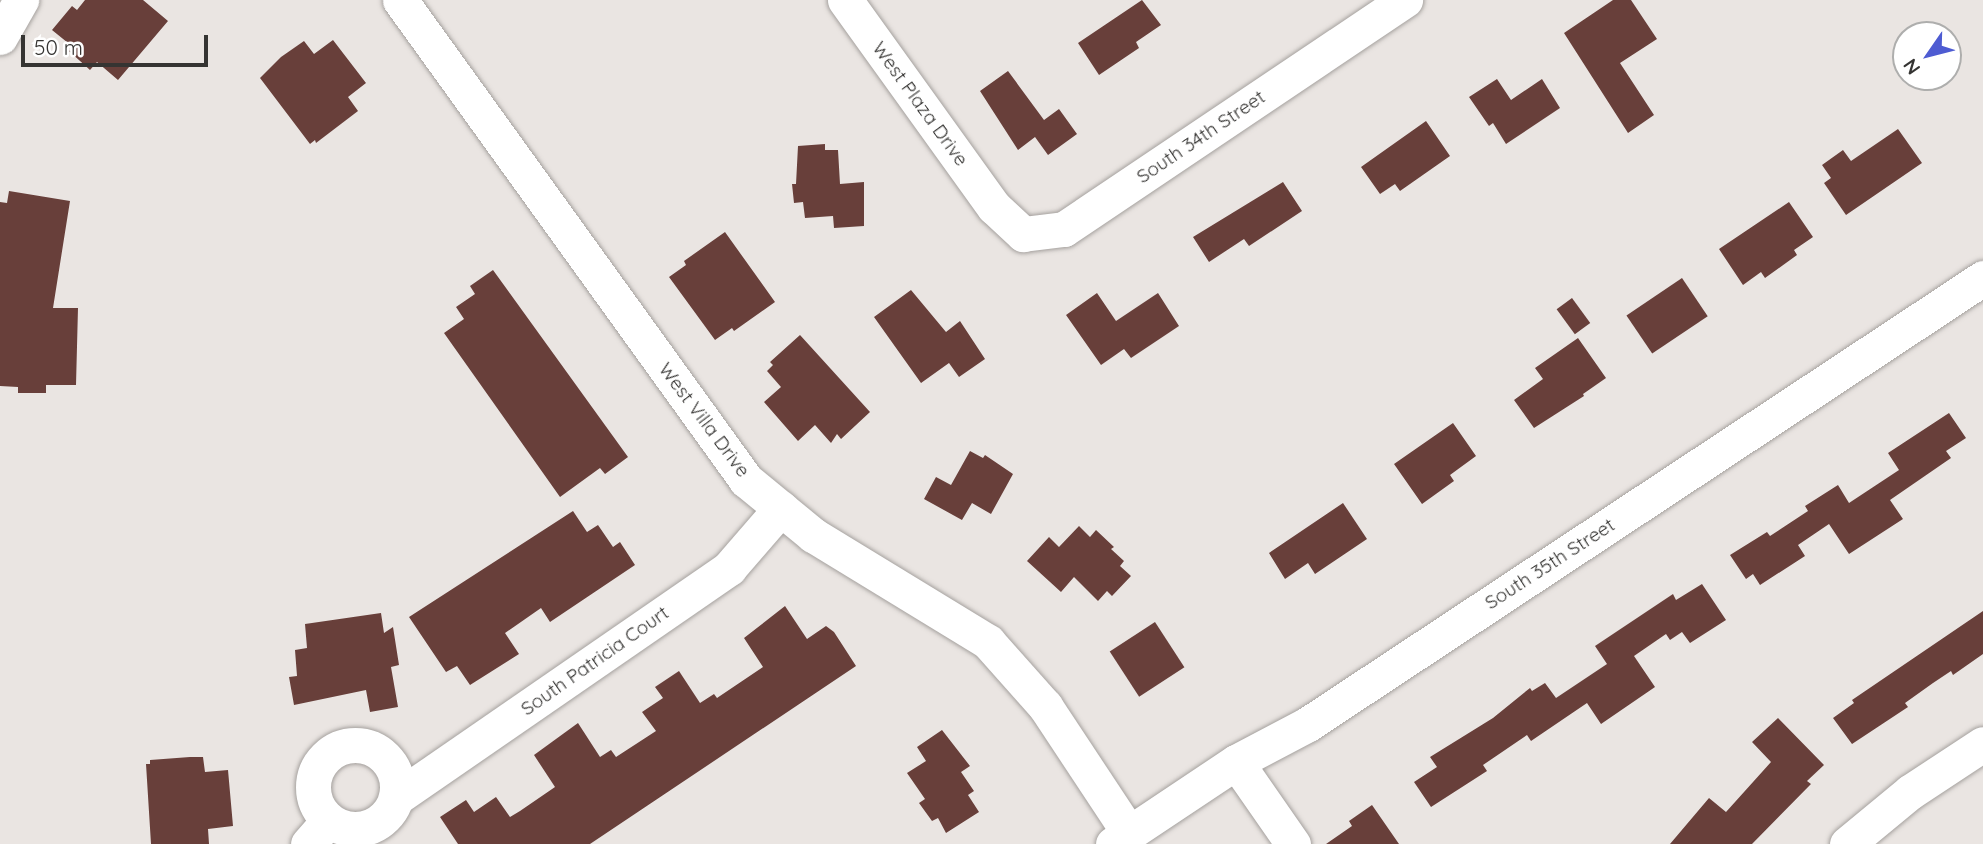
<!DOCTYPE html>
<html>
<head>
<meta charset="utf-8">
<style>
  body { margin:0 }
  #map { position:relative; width:1983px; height:844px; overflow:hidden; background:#eae5e2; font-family:Quicksand,sans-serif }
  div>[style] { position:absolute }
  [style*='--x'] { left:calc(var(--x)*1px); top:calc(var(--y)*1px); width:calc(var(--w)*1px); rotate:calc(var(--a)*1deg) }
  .building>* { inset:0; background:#683f3a; transform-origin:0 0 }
  .roads { filter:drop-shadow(0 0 2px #a5a19e) drop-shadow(0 0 2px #a5a19e) }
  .minor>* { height:35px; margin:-17.5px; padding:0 17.5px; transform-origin:17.5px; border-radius:17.5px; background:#fff }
  .minor>.ring { margin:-17.5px; padding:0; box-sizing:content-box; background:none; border:35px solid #fff; border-radius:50% }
  span { translate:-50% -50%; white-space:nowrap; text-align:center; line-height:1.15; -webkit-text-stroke:7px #fff; paint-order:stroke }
  .street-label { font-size:19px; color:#353432 }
  .north { position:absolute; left:1892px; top:21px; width:70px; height:70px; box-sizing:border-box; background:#fff; border:2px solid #aeaead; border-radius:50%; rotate:235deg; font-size:19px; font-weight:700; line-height:28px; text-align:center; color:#353432 }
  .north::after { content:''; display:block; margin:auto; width:24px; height:32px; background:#4e5cd2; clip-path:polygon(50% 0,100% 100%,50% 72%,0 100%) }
  .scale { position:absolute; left:21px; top:35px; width:187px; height:32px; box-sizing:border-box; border:4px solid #353432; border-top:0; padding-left:9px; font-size:21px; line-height:24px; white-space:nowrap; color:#353432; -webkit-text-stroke:5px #fff; paint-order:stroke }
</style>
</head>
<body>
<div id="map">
  <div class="building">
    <i style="clip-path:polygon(85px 0,143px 0,168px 21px,118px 80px,97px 62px,90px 70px,69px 51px,73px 47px,52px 30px,72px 6px,77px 10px)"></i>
    <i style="clip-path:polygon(1142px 0,1161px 25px,1136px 42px,1139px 48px,1099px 75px,1078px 43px)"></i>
    <i style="clip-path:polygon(1613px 0,1631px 0,1657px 39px,1620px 63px,1654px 115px,1628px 133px,1564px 33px)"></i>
    <i style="clip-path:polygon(333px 40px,366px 83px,348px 97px,358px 111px,316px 143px,315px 140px,310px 144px,260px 78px,281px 57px,304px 41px,314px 54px)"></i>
    <i style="clip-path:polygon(1008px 71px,1044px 120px,1059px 109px,1077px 134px,1048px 155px,1035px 137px,1018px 150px,980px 91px)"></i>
    <i style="clip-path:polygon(1497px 79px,1511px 100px,1542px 79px,1560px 108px,1506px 144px,1493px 123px,1489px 126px,1469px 97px)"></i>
    <i style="clip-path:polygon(1426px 121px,1450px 156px,1400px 191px,1395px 184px,1380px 194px,1361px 167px)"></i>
    <i style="clip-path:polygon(1898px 129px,1922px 163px,1846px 215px,1824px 183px,1831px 178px,1822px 165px,1843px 150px,1851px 161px)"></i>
    <i style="clip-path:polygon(825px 144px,825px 150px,838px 150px,840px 184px,864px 182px,864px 226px,834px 228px,833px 216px,805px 218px,803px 202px,794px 203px,792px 184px,796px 184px,798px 146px)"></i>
    <i style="clip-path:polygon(1283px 182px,1302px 211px,1249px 246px,1244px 239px,1209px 262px,1193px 237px)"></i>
    <i style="clip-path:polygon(9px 191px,70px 201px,53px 308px,78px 308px,76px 385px,46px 385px,46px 393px,18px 393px,18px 387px,0 386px,0 202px,7px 203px)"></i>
    <i style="clip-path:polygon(1789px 202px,1813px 237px,1794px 250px,1797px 255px,1765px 278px,1761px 272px,1743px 285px,1719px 249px)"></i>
    <i style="clip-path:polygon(725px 232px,775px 302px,734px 331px,732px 328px,715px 340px,669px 277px,686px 265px,684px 261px)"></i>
    <i style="clip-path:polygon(493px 270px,628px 457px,605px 474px,600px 468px,560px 497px,444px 333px,464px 319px,456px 307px,475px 294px,470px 286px)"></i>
    <i style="left:1682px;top:278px;width:46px;height:67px;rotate:56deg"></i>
    <i style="clip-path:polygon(911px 290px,946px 332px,960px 321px,985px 359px,959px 377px,949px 363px,921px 383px,874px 317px)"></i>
    <i style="clip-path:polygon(1097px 293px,1116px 321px,1158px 293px,1179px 326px,1131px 358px,1124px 349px,1101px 365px,1066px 315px)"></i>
    <i style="left:1572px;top:298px;width:31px;height:19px;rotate:54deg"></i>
    <i style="clip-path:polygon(800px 335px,870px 412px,841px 439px,837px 434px,831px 443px,815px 425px,798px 441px,764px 402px,781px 387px,767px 371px,773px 365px,770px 362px)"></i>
    <i style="clip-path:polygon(1578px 338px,1606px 378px,1583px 394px,1584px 396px,1534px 428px,1514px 400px,1543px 379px,1535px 368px)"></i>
    <i style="clip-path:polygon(1949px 413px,1966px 438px,1946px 451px,1951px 458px,1890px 500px,1903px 519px,1849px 554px,1829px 524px,1798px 545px,1805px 556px,1760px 585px,1753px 574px,1746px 579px,1730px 555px,1767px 532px,1770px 536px,1808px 511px,1805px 506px,1838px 485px,1849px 503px,1899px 470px,1888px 453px)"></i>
    <i style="clip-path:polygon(1453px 423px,1476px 456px,1450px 475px,1454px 481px,1422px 504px,1394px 464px)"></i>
    <i style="clip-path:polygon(970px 451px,983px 458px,985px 455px,1013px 474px,991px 514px,972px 503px,962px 520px,924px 499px,936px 477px,951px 485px)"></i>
    <i style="clip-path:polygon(1343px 503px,1367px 539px,1315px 574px,1308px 563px,1285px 579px,1269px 553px)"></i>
    <i style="clip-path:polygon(573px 511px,587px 532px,598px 525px,613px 547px,620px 542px,635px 565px,550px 622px,541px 608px,505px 633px,519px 654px,470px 685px,457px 666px,446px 672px,409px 617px)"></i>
    <i style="clip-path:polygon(1079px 526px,1090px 537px,1096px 530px,1114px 547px,1111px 549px,1124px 561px,1120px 566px,1131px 576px,1112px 596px,1107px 591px,1098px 601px,1074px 577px,1061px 592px,1027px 561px,1049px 537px,1059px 547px)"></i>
    <i style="clip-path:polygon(1702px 584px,1726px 620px,1690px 643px,1682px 632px,1670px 640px,1666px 634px,1634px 656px,1655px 687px,1601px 724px,1587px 703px,1531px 741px,1527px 735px,1483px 765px,1487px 771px,1431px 807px,1414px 782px,1437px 767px,1430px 757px,1493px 718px,1530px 688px,1532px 691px,1545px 683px,1556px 698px,1607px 664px,1595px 646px,1673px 594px,1676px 600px)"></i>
    <i style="clip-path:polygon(785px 606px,807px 639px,826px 626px,834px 632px,856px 666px,590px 844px,458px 844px,440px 817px,466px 800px,474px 812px,496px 797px,510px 817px,520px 811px,555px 787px,534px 755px,578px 723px,600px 757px,611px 750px,616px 757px,656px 731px,642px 712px,663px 698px,655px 687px,679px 671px,700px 703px,714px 694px,717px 698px,763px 667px,744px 638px)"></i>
    <i style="clip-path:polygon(1983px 611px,1983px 654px,1953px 675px,1951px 671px,1933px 683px,1905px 703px,1908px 707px,1852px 744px,1833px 718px,1854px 703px,1852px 700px)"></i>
    <i style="clip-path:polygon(381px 613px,384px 633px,393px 627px,399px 665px,391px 667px,398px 707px,370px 712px,366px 690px,294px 705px,289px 677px,297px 676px,295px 650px,307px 648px,305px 624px)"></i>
    <i style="left:1155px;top:622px;width:54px;height:54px;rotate:57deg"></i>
    <i style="clip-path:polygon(1778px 718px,1824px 765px,1807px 781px,1811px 784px,1752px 844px,1670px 844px,1709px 798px,1726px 812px,1771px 762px,1752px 742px)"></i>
    <i style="clip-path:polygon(942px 730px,970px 766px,961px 772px,974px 791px,968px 795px,979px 812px,946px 833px,938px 818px,932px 821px,919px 803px,925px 799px,907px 773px,926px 761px,917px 747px)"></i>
    <i style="clip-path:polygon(190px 757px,203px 757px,205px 772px,228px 770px,233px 826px,208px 829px,209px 844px,151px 844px,146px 764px,150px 764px,150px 760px)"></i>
    <i style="clip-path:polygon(1372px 805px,1399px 844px,1326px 844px,1352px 826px,1349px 821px)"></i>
  </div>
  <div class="roads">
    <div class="minor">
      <i style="--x:400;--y:0;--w:592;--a:54.21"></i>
      <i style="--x:746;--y:480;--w:87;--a:39.4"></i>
      <i style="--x:813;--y:535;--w:205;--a:31.4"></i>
      <i style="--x:988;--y:642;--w:86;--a:48.3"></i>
      <i style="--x:1045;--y:706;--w:152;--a:56.5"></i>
      <i style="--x:845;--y:0;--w:255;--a:54.3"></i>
      <i style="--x:994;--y:207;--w:40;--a:43"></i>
      <i style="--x:1023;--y:234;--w:41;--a:-7"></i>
      <i style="--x:1064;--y:229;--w:411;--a:-33.9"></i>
      <i style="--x:0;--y:37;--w:43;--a:-60.4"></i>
      <i class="ring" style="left:313px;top:745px;width:49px;height:49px"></i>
      <i style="--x:1236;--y:762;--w:100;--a:55.2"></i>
      <i style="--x:396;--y:798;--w:405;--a:-34.6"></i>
      <i style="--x:729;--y:568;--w:79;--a:-49.1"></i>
      <i style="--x:308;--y:844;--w:30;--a:-49"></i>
      <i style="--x:1113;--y:844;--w:148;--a:-33.7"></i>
      <i style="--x:1236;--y:762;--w:81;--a:-27.8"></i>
      <i style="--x:1308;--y:724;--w:809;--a:-33.45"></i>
      <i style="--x:1847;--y:844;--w:82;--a:-39.5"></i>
      <i style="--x:1910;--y:792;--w:87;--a:-33.3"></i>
    </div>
  </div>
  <div class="street-label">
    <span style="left:920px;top:104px;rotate:54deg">West Plaza Drive</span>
    <span style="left:1201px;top:137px;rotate:-34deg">South 34th Street</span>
    <span style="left:704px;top:420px;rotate:53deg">West Villa Drive</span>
    <span style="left:1550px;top:564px;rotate:-33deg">South 35th Street</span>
    <span style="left:595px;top:661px;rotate:-35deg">South Patricia Court</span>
  </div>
  <div class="north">N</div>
  <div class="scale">50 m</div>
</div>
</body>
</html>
